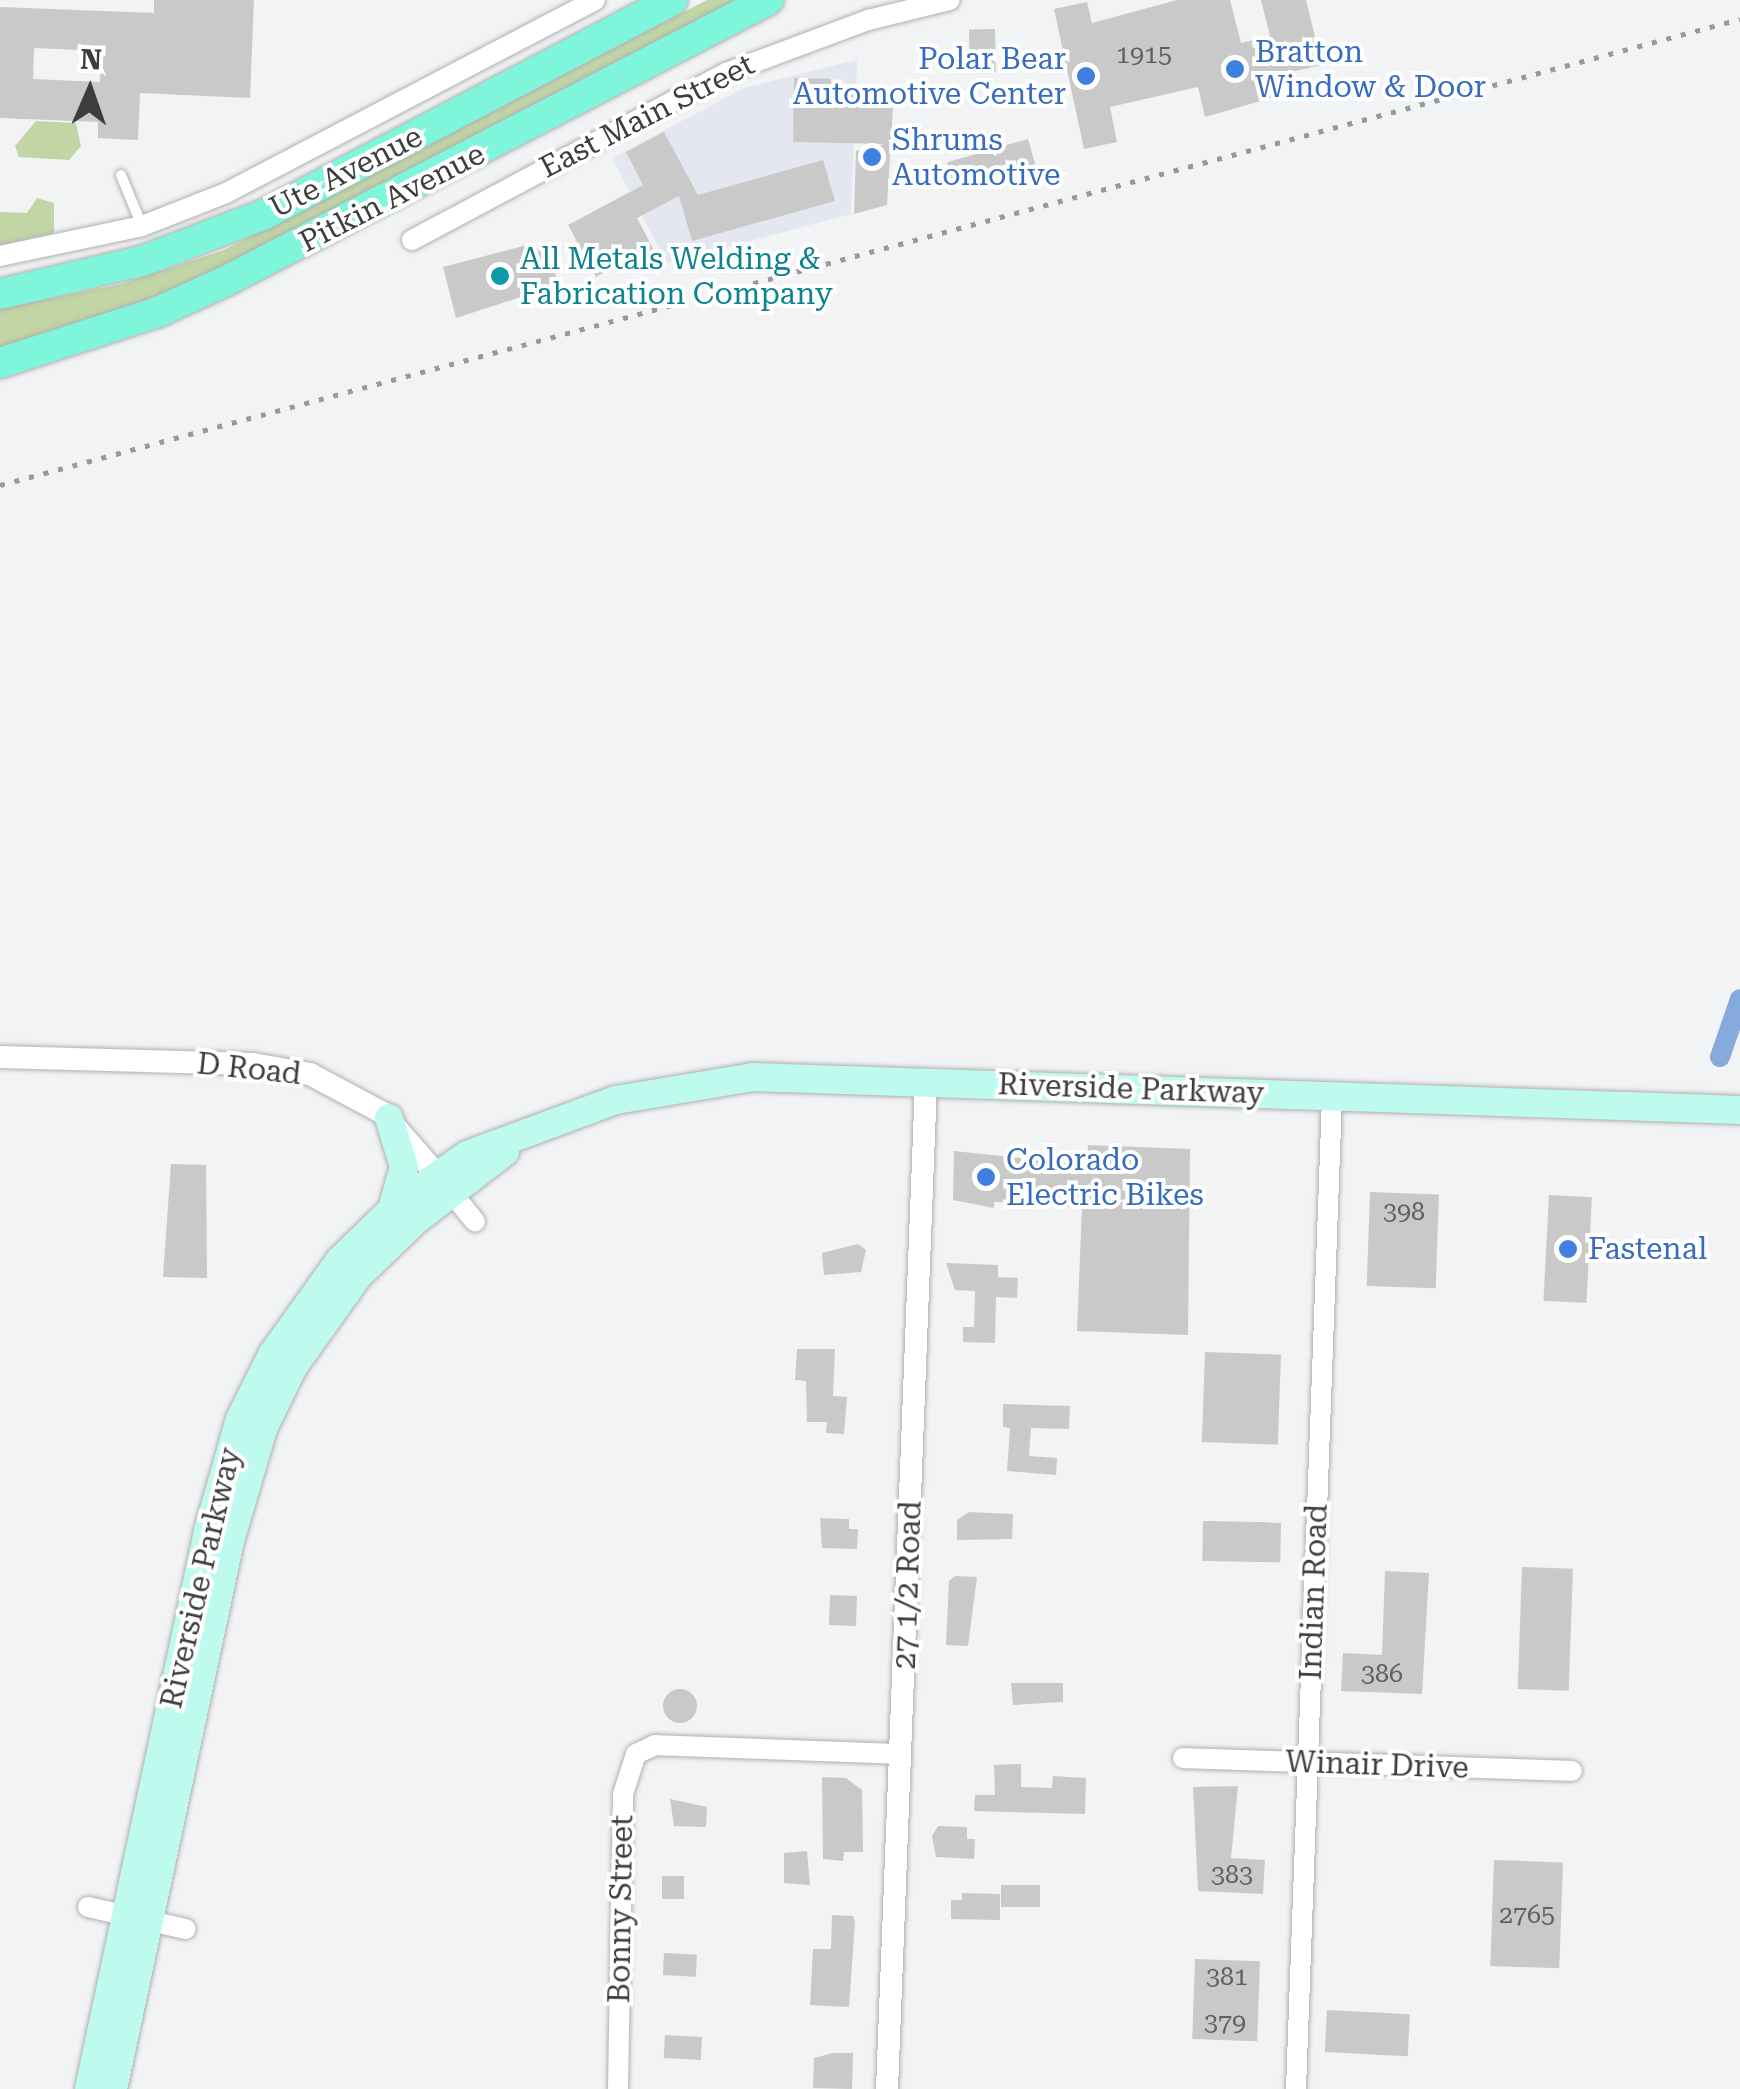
<!DOCTYPE html>
<html>
<head>
<meta charset="utf-8">
<style>
  body { margin:0 }
  #map { position:relative; width:1740px; height:2089px; overflow:hidden; background:#f2f3f4; font-family:"Roboto Serif",serif }
  div>[style] { position:absolute }
  [style*='--x'] { left:calc(var(--x)*1px); top:calc(var(--y)*1px); width:calc(var(--w)*1px); rotate:calc(var(--a)*1deg) }
  .built>* { inset:0; background:#e4e7ef }
  .green>* { inset:0; background:#c1d5a5 }
  .canal>* { height:20px; margin:-10px; padding:0 10px; transform-origin:10px; border-radius:10px; background:#87aadc }
  .building>* { inset:0; background:#cac9c9; transform-origin:0 0 }
  .round { border-radius:50% }
  .roads { filter:drop-shadow(0 0 2px #afb0b1) drop-shadow(0 0 2px #afb0b1) }
  .service>* { height:10px; margin:-5px; padding:0 5px; transform-origin:5px; border-radius:5px; background:#fff }
  .minor>* { height:20px; margin:-10px; padding:0 10px; transform-origin:10px; border-radius:10px; background:#fff }
  .tertiary>* { height:22px; margin:-11px; padding:0 11px; transform-origin:11px; border-radius:11px; background:#fff }
  .secondary>* { height:28px; margin:-14px; padding:0 14px; transform-origin:14px; border-radius:14px; background:#bffaee }
  .primary>* { height:30px; margin:-15px; padding:0 15px; transform-origin:15px; border-radius:15px; background:#7ff5dc }
  .rail>* { height:5px; margin-top:-2.5px; transform-origin:0; background:repeating-linear-gradient(90deg,#989999 0 5px,transparent 0 15px) }
  .dots>* { width:28px; height:28px; translate:-50% -50%; box-sizing:border-box; border:5px solid #fff; border-radius:50% }
  span { translate:-50% -50%; white-space:nowrap; text-align:center; line-height:1.15; -webkit-text-stroke:8px #fff; paint-order:stroke }
  .number-label { font-size:25px; color:#606060 }
  .number-label span { -webkit-text-stroke-width:0 }
  .shop-label { font-size:30px; color:#366cbe }
  .left { translate:0 -50%; text-align:left }
  .right { translate:-100% -50%; text-align:right }
  .street-label { font-size:30px; color:#3c3d3d }
  .culture-label { font-size:30px; color:#0d838f }
  .north { position:absolute; left:40px; top:40px; width:100px; height:100px; -webkit-text-stroke:8px #fff; paint-order:stroke; rotate:2deg; font-size:28px; font-weight:700; line-height:40px; text-align:center; color:#3c3d3d }
  .north::after { content:''; display:block; margin:auto; width:35px; height:45px; background:#3c3d3d; clip-path:polygon(50% 0,100% 100%,50% 72%,0 100%) }
</style>
</head>
<body>
<div id="map">
  <div class="built">
    <i style="clip-path:polygon(857px 60px,851px 214px,667px 263px,612px 158px,744px 88px)"></i>
  </div>
  <div class="green">
    <i style="clip-path:polygon(707px 0,740px 0,285px 241px,154px 298px,0 348px,0 309px,121px 284px,224px 250px)"></i>
    <i style="clip-path:polygon(36px 121px,76px 123px,81px 146px,69px 160px,19px 157px,15px 146px)"></i>
    <i style="clip-path:polygon(37px 198px,54px 203px,54px 233px,0 245px,0 212px,27px 213px)"></i>
  </div>
  <div class="canal">
    <i style="--x:1720;--y:1057;--w:61;--a:-71"></i>
  </div>
  <div class="building">
    <i style="clip-path:polygon(evenodd,154px 0,254px 0,250px 98px,140px 93px,138px 140px,98px 138px,98px 122px,0 118px,0 7px,154px 13px,154px 0,34px 48px,101px 51px,100px 82px,33px 79px,34px 48px)"></i>
    <i style="clip-path:polygon(1177px 0,1230px 0,1241px 43px,1270px 36px,1261px 0,1306px 0,1322px 65px,1278px 75px,1282px 95px,1205px 117px,1198px 87px,1110px 107px,1117px 142px,1084px 149px,1054px 9px,1087px 2px,1092px 23px)"></i>
    <i style="left:995px;top:29px;width:43px;height:26px;rotate:89deg"></i>
    <i style="clip-path:polygon(794px 78px,837px 79px,837px 91px,894px 90px,887px 205px,854px 214px,856px 151px,884px 144px,793px 142px)"></i>
    <i style="clip-path:polygon(664px 132px,698px 195px,823px 160px,835px 201px,692px 241px,679px 196px,637px 218px,658px 258px,639px 268px,633px 257px,596px 277px,568px 225px,643px 185px,626px 152px)"></i>
    <i style="left:1028px;top:139px;width:26px;height:84px;rotate:74deg"></i>
    <i style="clip-path:polygon(527px 245px,528px 251px,548px 246px,558px 285px,456px 318px,443px 267px)"></i>
    <i style="clip-path:polygon(1088px 1145px,1190px 1149px,1188px 1335px,1077px 1331px,1082px 1207px,1047px 1206px,1047px 1189px,1018px 1188px,1018px 1202px,994px 1202px,994px 1208px,953px 1200px,954px 1151px,1087px 1165px)"></i>
    <i style="clip-path:polygon(171px 1164px,206px 1165px,207px 1278px,163px 1277px)"></i>
    <i style="left:1370px;top:1192px;width:69px;height:94px;rotate:2deg"></i>
    <i style="left:1549px;top:1195px;width:43px;height:106px;rotate:3deg"></i>
    <i style="clip-path:polygon(858px 1244px,866px 1250px,861px 1272px,824px 1275px,822px 1253px)"></i>
    <i style="clip-path:polygon(946px 1263px,998px 1265px,998px 1277px,1018px 1278px,1017px 1298px,996px 1297px,995px 1343px,963px 1342px,963px 1327px,974px 1327px,975px 1291px,955px 1290px)"></i>
    <i style="clip-path:polygon(797px 1349px,835px 1349px,833px 1396px,847px 1397px,844px 1434px,826px 1433px,827px 1422px,807px 1422px,806px 1381px,795px 1380px)"></i>
    <i style="left:1205px;top:1352px;width:76px;height:90px;rotate:2deg"></i>
    <i style="clip-path:polygon(1003px 1404px,1070px 1406px,1069px 1429px,1031px 1428px,1029px 1456px,1057px 1458px,1056px 1475px,1007px 1471px,1010px 1428px,1003px 1427px)"></i>
    <i style="clip-path:polygon(969px 1512px,1013px 1514px,1012px 1539px,957px 1540px,957px 1520px)"></i>
    <i style="clip-path:polygon(820px 1518px,849px 1519px,849px 1529px,858px 1529px,857px 1549px,822px 1548px)"></i>
    <i style="left:1203px;top:1521px;width:78px;height:40px;rotate:1deg"></i>
    <i style="left:1522px;top:1567px;width:51px;height:122px;rotate:2deg"></i>
    <i style="clip-path:polygon(1385px 1571px,1429px 1573px,1422px 1694px,1341px 1691px,1343px 1653px,1382px 1655px)"></i>
    <i style="clip-path:polygon(955px 1576px,977px 1577px,968px 1646px,946px 1645px,949px 1581px)"></i>
    <i style="left:830px;top:1595px;width:27px;height:30px;rotate:2deg"></i>
    <i style="clip-path:polygon(1011px 1683px,1063px 1683px,1063px 1702px,1013px 1705px)"></i>
    <i class="round" style="left:663px;top:1689px;width:34px;height:34px"></i>
    <i style="clip-path:polygon(1021px 1764px,1021px 1787px,1052px 1788px,1053px 1776px,1086px 1778px,1085px 1814px,974px 1811px,975px 1795px,995px 1795px,994px 1765px)"></i>
    <i style="clip-path:polygon(822px 1777px,846px 1778px,862px 1790px,863px 1852px,844px 1852px,843px 1861px,823px 1859px)"></i>
    <i style="clip-path:polygon(1238px 1786px,1231px 1858px,1265px 1860px,1263px 1894px,1198px 1891px,1193px 1787px)"></i>
    <i style="clip-path:polygon(670px 1799px,707px 1807px,706px 1827px,674px 1826px)"></i>
    <i style="clip-path:polygon(938px 1826px,967px 1827px,967px 1839px,975px 1839px,974px 1859px,936px 1857px,932px 1836px)"></i>
    <i style="clip-path:polygon(807px 1851px,810px 1885px,784px 1883px,784px 1853px)"></i>
    <i style="left:1494px;top:1860px;width:69px;height:106px;rotate:2deg"></i>
    <i style="left:662px;top:1876px;width:22px;height:23px"></i>
    <i style="left:1001px;top:1885px;width:39px;height:22px"></i>
    <i style="clip-path:polygon(962px 1893px,1000px 1894px,1000px 1920px,951px 1919px,951px 1900px,962px 1900px)"></i>
    <i style="clip-path:polygon(832px 1915px,853px 1916px,855px 1922px,849px 2007px,810px 2005px,813px 1949px,831px 1949px)"></i>
    <i style="left:664px;top:1953px;width:33px;height:22px;rotate:3deg"></i>
    <i style="left:1195px;top:1959px;width:65px;height:80px;rotate:2deg"></i>
    <i style="left:1327px;top:2010px;width:83px;height:42px;rotate:3deg"></i>
    <i style="left:665px;top:2035px;width:37px;height:23px;rotate:3deg"></i>
    <i style="clip-path:polygon(833px 2053px,853px 2053px,852px 2089px,813px 2088px,814px 2058px)"></i>
  </div>
  <div class="roads">
    <div class="service">
      <i style="--x:121;--y:175;--w:55;--a:67.6"></i>
    </div>
    <div class="minor">
      <i style="--x:412;--y:240;--w:356;--a:-28"></i>
      <i style="--x:726;--y:73;--w:152;--a:-20.5"></i>
      <i style="--x:868;--y:20;--w:84;--a:-13.7"></i>
      <i style="--x:0;--y:256;--w:145;--a:-11.9"></i>
      <i style="--x:142;--y:226;--w:90;--a:-21.4"></i>
      <i style="--x:226;--y:193;--w:416;--a:-27.6"></i>
      <i style="--x:451;--y:1192;--w:38;--a:51"></i>
      <i style="--x:1183;--y:1758;--w:389;--a:1.9"></i>
      <i style="--x:88;--y:1907;--w:100;--a:12.7"></i>
      <i style="--x:618;--y:2089;--w:295;--a:-89"></i>
      <i style="--x:623;--y:1794;--w:42;--a:-72"></i>
      <i style="--x:636;--y:1754;--w:21;--a:-25"></i>
      <i style="--x:655;--y:1745;--w:246;--a:2.1"></i>
      <i style="--x:1296;--y:2089;--w:994;--a:-87.92"></i>
    </div>
    <div class="tertiary">
      <i style="--x:0;--y:1057;--w:253;--a:1.6"></i>
      <i style="--x:253;--y:1064;--w:58;--a:10"></i>
      <i style="--x:310;--y:1074;--w:83;--a:28.1"></i>
      <i style="--x:383;--y:1113;--w:97;--a:48.8"></i>
      <i style="--x:887;--y:2089;--w:1009;--a:-87.78"></i>
    </div>
    <div class="secondary">
      <i style="--x:389;--y:1118;--w:51;--a:73"></i>
      <i style="--x:404;--y:1167;--w:44;--a:105.9"></i>
      <i style="--x:89;--y:2089;--w:571;--a:-77.96"></i>
      <i style="--x:208;--y:1531;--w:116;--a:-74.1"></i>
      <i style="--x:240;--y:1419;--w:72;--a:-63.4"></i>
      <i style="--x:272;--y:1355;--w:117;--a:-54.4"></i>
      <i style="--x:340;--y:1260;--w:83;--a:-44"></i>
      <i style="--x:400;--y:1202;--w:82;--a:-35"></i>
      <i style="--x:467;--y:1155;--w:159;--a:-20.3"></i>
      <i style="--x:616;--y:1100;--w:139;--a:-9.5"></i>
      <i style="--x:753;--y:1077;--w:988;--a:1.91"></i>
      <i style="--x:113;--y:2089;--w:560;--a:-77.95"></i>
      <i style="--x:230;--y:1541;--w:117;--a:-73.6"></i>
      <i style="--x:263;--y:1429;--w:69;--a:-64.2"></i>
      <i style="--x:293;--y:1367;--w:112;--a:-54.5"></i>
      <i style="--x:358;--y:1276;--w:81;--a:-44"></i>
      <i style="--x:416;--y:1220;--w:112;--a:-37.4"></i>
    </div>
    <div class="primary">
      <i style="--x:0;--y:294;--w:146;--a:-13.1"></i>
      <i style="--x:142;--y:261;--w:132;--a:-20.9"></i>
      <i style="--x:265;--y:214;--w:460;--a:-27.7"></i>
      <i style="--x:0;--y:363;--w:166;--a:-17.9"></i>
      <i style="--x:158;--y:312;--w:75;--a:-24.5"></i>
      <i style="--x:226;--y:281;--w:611;--a:-27.4"></i>
    </div>
  </div>
  <div class="rail">
    <i style="--x:0;--y:485;--w:1801;--a:-14.99"></i>
  </div>
  <div class="dots">
    <i style="left:1235px;top:69px;background:#3f7fe0"></i>
    <i style="left:1086px;top:76px;background:#3f7fe0"></i>
    <i style="left:872px;top:157px;background:#3f7fe0"></i>
    <i style="left:500px;top:276px;background:#0f9aa8"></i>
    <i style="left:986px;top:1177px;background:#3f7fe0"></i>
    <i style="left:1568px;top:1249px;background:#3f7fe0"></i>
  </div>
  <div class="number-label">
    <span style="left:1144px;top:55px">1915</span>
    <span style="left:1404px;top:1212px">398</span>
    <span style="left:1382px;top:1674px">386</span>
    <span style="left:1232px;top:1875px">383</span>
    <span style="left:1527px;top:1915px">2765</span>
    <span style="left:1227px;top:1977px">381</span>
    <span style="left:1225px;top:2023px">379</span>
  </div>
  <div class="shop-label">
    <span class="left" style="left:1255px;top:69px">Bratton<br>Window &amp; Door</span>
    <span class="right" style="left:1066px;top:76px">Polar Bear<br>Automotive Center</span>
    <span class="left" style="left:892px;top:157px">Shrums<br>Automotive</span>
    <span class="left" style="left:1006px;top:1177px">Colorado<br>Electric Bikes</span>
    <span class="left" style="left:1588px;top:1249px">Fastenal</span>
  </div>
  <div class="street-label">
    <span style="left:647px;top:116px;rotate:-27deg">East Main Street</span>
    <span style="left:346px;top:172px;rotate:-27deg">Ute Avenue</span>
    <span style="left:392px;top:198px;rotate:-27deg">Pitkin Avenue</span>
    <span style="left:249px;top:1069px;rotate:6deg">D Road</span>
    <span style="left:1131px;top:1089px;rotate:2deg">Riverside Parkway</span>
    <span style="left:201px;top:1578px;rotate:-77deg">Riverside Parkway</span>
    <span style="left:908px;top:1585px;rotate:-88deg">27 1/2 Road</span>
    <span style="left:1314px;top:1592px;rotate:-88deg">Indian Road</span>
    <span style="left:1377px;top:1765px;rotate:2deg">Winair Drive</span>
    <span style="left:621px;top:1909px;rotate:-89deg">Bonny Street</span>
  </div>
  <div class="culture-label">
    <span class="left" style="left:520px;top:276px">All Metals Welding &amp;<br>Fabrication Company</span>
  </div>
  <div class="north">N</div>
</div>
</body>
</html>
